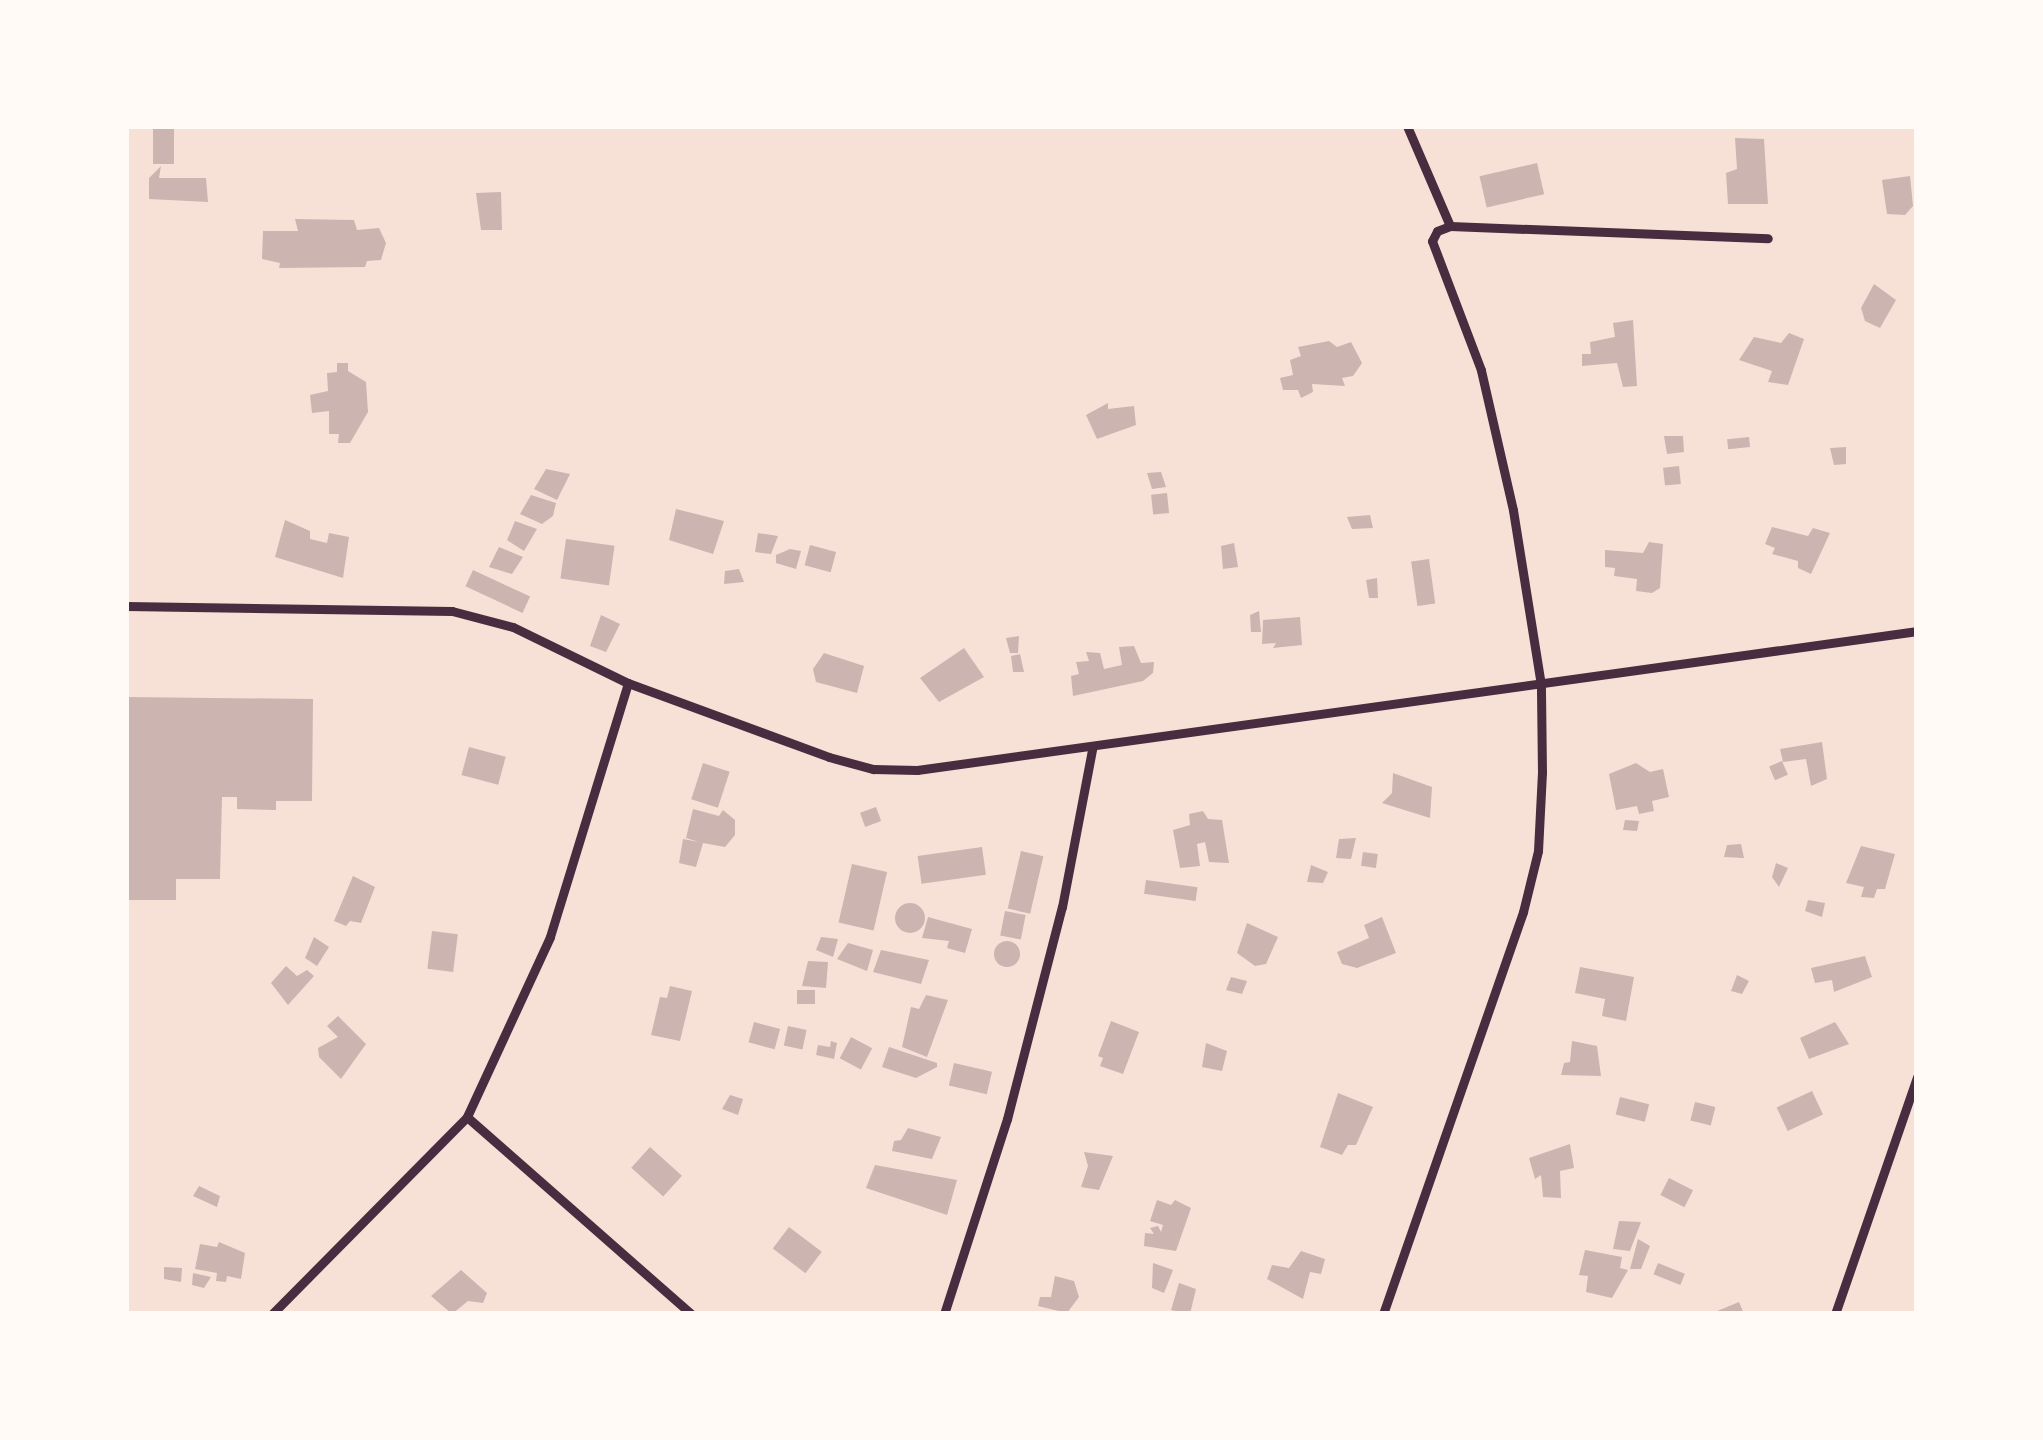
<!DOCTYPE html>
<html>
<head>
<meta charset="utf-8">
<style>
  body { margin:0 }
  #map { position:relative; width:2043px; height:1440px; overflow:hidden; background:#f7e1d7; font-family:Bitter,serif }
  div>[style] { position:absolute }
  [style*='--x'] { left:calc(var(--x)*1px); top:calc(var(--y)*1px); width:calc(var(--w)*1px); rotate:calc(var(--a)*1deg) }
  .building>* { inset:0; background:#ccb4b1; transform-origin:0 0 }
  .round { border-radius:50% }
  .minor>* { height:9px; margin:-4.5px; padding:0 4.5px; transform-origin:4.5px; border-radius:4.5px; background:#4a2c40 }
  span { translate:-50% -50%; white-space:nowrap; text-align:center; line-height:1.15; -webkit-text-stroke:10px #fffaf5; paint-order:stroke }
  .frame { position:absolute; inset:0; border:129px solid #fffaf5; pointer-events:none }
</style>
</head>
<body>
<div id="map">
  <div class="building">
    <i style="left:153px;top:126px;width:21px;height:38px"></i>
    <i style="clip-path:polygon(1735px 138px,1764px 139px,1768px 204px,1728px 204px,1726px 173px,1737px 169px)"></i>
    <i style="left:1537px;top:163px;width:32px;height:59px;rotate:77deg"></i>
    <i style="clip-path:polygon(161px 166px,159px 178px,206px 178px,208px 202px,149px 199px,149px 178px)"></i>
    <i style="clip-path:polygon(1910px 176px,1913px 206px,1905px 215px,1887px 214px,1882px 180px)"></i>
    <i style="clip-path:polygon(501px 192px,502px 230px,481px 230px,476px 193px)"></i>
    <i style="clip-path:polygon(295px 219px,354px 220px,357px 230px,379px 228px,386px 243px,381px 260px,367px 261px,365px 267px,279px 268px,280px 263px,262px 259px,263px 231px,298px 231px)"></i>
    <i style="clip-path:polygon(1874px 284px,1896px 300px,1880px 328px,1865px 321px,1861px 308px)"></i>
    <i style="clip-path:polygon(1633px 320px,1637px 386px,1623px 387px,1617px 363px,1582px 366px,1582px 354px,1591px 354px,1590px 342px,1615px 337px,1613px 323px)"></i>
    <i style="clip-path:polygon(1789px 333px,1804px 339px,1788px 385px,1768px 382px,1772px 371px,1739px 360px,1754px 337px,1781px 343px)"></i>
    <i style="clip-path:polygon(1329px 341px,1337px 347px,1351px 342px,1362px 363px,1353px 376px,1342px 378px,1345px 386px,1312px 384px,1313px 392px,1301px 398px,1298px 390px,1283px 390px,1280px 378px,1293px 375px,1290px 360px,1301px 356px,1298px 347px)"></i>
    <i style="clip-path:polygon(337px 363px,348px 363px,348px 371px,366px 382px,368px 412px,350px 443px,338px 443px,339px 434px,329px 434px,329px 411px,312px 413px,310px 395px,328px 391px,327px 373px,337px 372px)"></i>
    <i style="clip-path:polygon(1108px 403px,1108px 409px,1134px 406px,1136px 425px,1097px 439px,1086px 415px)"></i>
    <i style="clip-path:polygon(1664px 436px,1683px 436px,1684px 452px,1667px 454px)"></i>
    <i style="left:1749px;top:437px;width:10px;height:22px;rotate:84deg"></i>
    <i style="clip-path:polygon(1846px 447px,1846px 464px,1834px 465px,1830px 448px)"></i>
    <i style="left:1679px;top:466px;width:18px;height:16px;rotate:84deg"></i>
    <i style="clip-path:polygon(546px 469px,570px 474px,557px 500px,534px 489px)"></i>
    <i style="clip-path:polygon(1161px 472px,1166px 487px,1152px 489px,1147px 473px)"></i>
    <i style="left:1167px;top:493px;width:20px;height:16px;rotate:84deg"></i>
    <i style="clip-path:polygon(531px 495px,556px 503px,553px 516px,542px 524px,520px 514px)"></i>
    <i style="clip-path:polygon(676px 509px,724px 521px,713px 554px,669px 540px)"></i>
    <i style="clip-path:polygon(1370px 515px,1373px 528px,1352px 529px,1347px 517px)"></i>
    <i style="clip-path:polygon(285px 520px,310px 531px,310px 539px,327px 543px,329px 533px,349px 537px,343px 578px,275px 557px)"></i>
    <i style="clip-path:polygon(515px 521px,537px 529px,524px 551px,507px 540px)"></i>
    <i style="clip-path:polygon(1772px 527px,1808px 536px,1813px 528px,1830px 533px,1811px 574px,1798px 568px,1798px 561px,1772px 554px,1775px 548px,1765px 544px)"></i>
    <i style="clip-path:polygon(758px 533px,778px 536px,771px 554px,755px 552px)"></i>
    <i style="left:566px;top:539px;width:49px;height:40px;rotate:8deg"></i>
    <i style="clip-path:polygon(1649px 542px,1663px 544px,1660px 588px,1652px 593px,1636px 591px,1637px 579px,1614px 576px,1615px 568px,1605px 567px,1605px 550px,1643px 553px)"></i>
    <i style="clip-path:polygon(1234px 543px,1238px 567px,1223px 569px,1221px 546px)"></i>
    <i style="left:810px;top:545px;width:27px;height:21px;rotate:15deg"></i>
    <i style="clip-path:polygon(499px 547px,523px 557px,512px 574px,489px 567px)"></i>
    <i style="clip-path:polygon(790px 549px,801px 551px,796px 569px,776px 563px,776px 555px)"></i>
    <i style="left:1429px;top:559px;width:45px;height:18px;rotate:82deg"></i>
    <i style="clip-path:polygon(739px 569px,744px 582px,724px 584px,725px 571px)"></i>
    <i style="left:473px;top:570px;width:63px;height:18px;rotate:25deg"></i>
    <i style="clip-path:polygon(1377px 578px,1378px 598px,1369px 598px,1366px 580px)"></i>
    <i style="clip-path:polygon(1259px 611px,1261px 632px,1251px 632px,1250px 615px)"></i>
    <i style="clip-path:polygon(601px 615px,620px 624px,606px 652px,590px 646px)"></i>
    <i style="clip-path:polygon(1300px 617px,1302px 645px,1273px 648px,1276px 643px,1262px 644px,1263px 620px)"></i>
    <i style="clip-path:polygon(1019px 636px,1018px 653px,1010px 653px,1006px 638px)"></i>
    <i style="clip-path:polygon(1134px 646px,1141px 663px,1154px 662px,1153px 673px,1143px 681px,1073px 696px,1071px 676px,1079px 674px,1076px 662px,1089px 661px,1086px 652px,1100px 653px,1104px 669px,1122px 665px,1119px 647px)"></i>
    <i style="clip-path:polygon(964px 648px,984px 677px,939px 702px,920px 678px)"></i>
    <i style="clip-path:polygon(824px 653px,864px 666px,857px 693px,816px 682px,813px 669px)"></i>
    <i style="clip-path:polygon(1020px 654px,1024px 672px,1013px 672px,1011px 656px)"></i>
    <i style="clip-path:polygon(126px 697px,313px 699px,312px 801px,276px 801px,276px 810px,237px 809px,237px 797px,222px 797px,220px 879px,176px 879px,176px 900px,126px 900px)"></i>
    <i style="clip-path:polygon(1822px 742px,1827px 779px,1811px 786px,1806px 759px,1783px 762px,1780px 749px)"></i>
    <i style="left:469px;top:747px;width:38px;height:29px;rotate:15deg"></i>
    <i style="left:1782px;top:761px;width:15px;height:14px;rotate:67deg"></i>
    <i style="left:703px;top:763px;width:28px;height:38px;rotate:18deg"></i>
    <i style="clip-path:polygon(1636px 763px,1650px 772px,1663px 769px,1669px 797px,1652px 801px,1654px 811px,1639px 814px,1637px 806px,1616px 810px,1609px 774px)"></i>
    <i style="clip-path:polygon(1393px 773px,1432px 787px,1430px 818px,1382px 803px,1392px 793px)"></i>
    <i style="left:876px;top:807px;width:15px;height:17px;rotate:70deg"></i>
    <i style="clip-path:polygon(693px 809px,719px 816px,723px 810px,735px 820px,735px 835px,725px 847px,703px 843px,696px 867px,679px 863px,683px 839px,699px 842px,686px 838px)"></i>
    <i style="clip-path:polygon(1203px 811px,1208px 819px,1222px 820px,1229px 863px,1209px 862px,1205px 842px,1197px 844px,1200px 866px,1180px 868px,1173px 830px,1190px 825px,1189px 814px)"></i>
    <i style="clip-path:polygon(1625px 820px,1639px 821px,1637px 831px,1623px 830px)"></i>
    <i style="clip-path:polygon(1356px 838px,1351px 859px,1336px 858px,1339px 839px)"></i>
    <i style="clip-path:polygon(1741px 844px,1744px 858px,1724px 857px,1727px 845px)"></i>
    <i style="clip-path:polygon(1861px 846px,1895px 854px,1885px 889px,1877px 889px,1874px 898px,1861px 897px,1864px 887px,1846px 883px)"></i>
    <i style="left:982px;top:847px;width:28px;height:65px;rotate:82deg"></i>
    <i style="left:1021px;top:851px;width:23px;height:59px;rotate:13deg"></i>
    <i style="left:1363px;top:852px;width:15px;height:14px;rotate:8deg"></i>
    <i style="clip-path:polygon(1776px 863px,1788px 868px,1779px 887px,1772px 877px)"></i>
    <i style="left:852px;top:864px;width:36px;height:60px;rotate:13deg"></i>
    <i style="clip-path:polygon(1311px 865px,1328px 872px,1323px 883px,1307px 882px)"></i>
    <i style="clip-path:polygon(353px 876px,375px 887px,361px 923px,350px 921px,346px 926px,334px 921px)"></i>
    <i style="left:1146px;top:880px;width:52px;height:14px;rotate:8deg"></i>
    <i style="clip-path:polygon(1808px 900px,1825px 903px,1822px 917px,1805px 911px)"></i>
    <i class="round" style="left:895px;top:903px;width:30px;height:30px"></i>
    <i style="left:1005px;top:911px;width:21px;height:25px;rotate:11deg"></i>
    <i style="clip-path:polygon(928px 917px,972px 929px,965px 953px,947px 948px,949px 941px,922px 938px)"></i>
    <i style="clip-path:polygon(1382px 917px,1396px 953px,1357px 968px,1342px 964px,1337px 952px,1369px 938px,1364px 925px)"></i>
    <i style="clip-path:polygon(1247px 923px,1278px 937px,1266px 964px,1255px 966px,1237px 953px)"></i>
    <i style="left:432px;top:931px;width:26px;height:38px;rotate:7deg"></i>
    <i style="clip-path:polygon(314px 937px,329px 947px,317px 966px,305px 958px)"></i>
    <i style="clip-path:polygon(821px 937px,838px 939px,833px 957px,816px 950px)"></i>
    <i class="round" style="left:994px;top:941px;width:26px;height:26px"></i>
    <i style="clip-path:polygon(848px 943px,873px 950px,867px 971px,837px 959px)"></i>
    <i style="clip-path:polygon(881px 950px,929px 960px,921px 984px,873px 972px)"></i>
    <i style="clip-path:polygon(1865px 956px,1872px 977px,1834px 992px,1832px 980px,1815px 983px,1811px 968px)"></i>
    <i style="clip-path:polygon(808px 961px,828px 962px,826px 988px,802px 986px)"></i>
    <i style="clip-path:polygon(286px 966px,297px 976px,307px 970px,314px 976px,288px 1005px,271px 983px)"></i>
    <i style="clip-path:polygon(1580px 967px,1634px 977px,1626px 1021px,1602px 1016px,1605px 999px,1575px 993px)"></i>
    <i style="clip-path:polygon(1737px 975px,1749px 981px,1742px 994px,1731px 991px)"></i>
    <i style="clip-path:polygon(1231px 977px,1247px 981px,1242px 994px,1226px 990px)"></i>
    <i style="clip-path:polygon(670px 986px,692px 991px,680px 1041px,651px 1035px,660px 997px,667px 998px)"></i>
    <i style="left:815px;top:990px;width:14px;height:18px;rotate:90deg"></i>
    <i style="clip-path:polygon(926px 995px,948px 1000px,927px 1057px,902px 1047px,911px 1007px,919px 1009px)"></i>
    <i style="clip-path:polygon(338px 1016px,366px 1044px,341px 1079px,319px 1057px,318px 1048px,338px 1037px,327px 1026px)"></i>
    <i style="clip-path:polygon(1111px 1021px,1139px 1032px,1123px 1074px,1100px 1066px,1103px 1058px,1098px 1056px)"></i>
    <i style="left:754px;top:1022px;width:27px;height:21px;rotate:15deg"></i>
    <i style="clip-path:polygon(1835px 1022px,1849px 1044px,1809px 1059px,1800px 1038px)"></i>
    <i style="left:788px;top:1026px;width:19px;height:20px;rotate:12deg"></i>
    <i style="left:851px;top:1037px;width:24px;height:24px;rotate:28deg"></i>
    <i style="clip-path:polygon(831px 1041px,837px 1043px,834px 1059px,816px 1055px,818px 1045px,830px 1047px)"></i>
    <i style="clip-path:polygon(1572px 1041px,1597px 1046px,1601px 1076px,1561px 1075px,1564px 1063px,1570px 1062px)"></i>
    <i style="clip-path:polygon(1206px 1043px,1227px 1051px,1222px 1071px,1202px 1067px)"></i>
    <i style="clip-path:polygon(889px 1047px,937px 1063px,937px 1067px,916px 1078px,882px 1067px)"></i>
    <i style="left:954px;top:1063px;width:39px;height:23px;rotate:13deg"></i>
    <i style="left:1812px;top:1091px;width:26px;height:39px;rotate:65deg"></i>
    <i style="clip-path:polygon(1338px 1093px,1373px 1107px,1356px 1145px,1348px 1145px,1342px 1155px,1320px 1147px)"></i>
    <i style="clip-path:polygon(730px 1095px,743px 1099px,738px 1115px,722px 1109px)"></i>
    <i style="left:1620px;top:1097px;width:30px;height:18px;rotate:14deg"></i>
    <i style="left:1695px;top:1102px;width:21px;height:19px;rotate:14deg"></i>
    <i style="clip-path:polygon(908px 1128px,941px 1137px,932px 1159px,892px 1151px,894px 1141px,901px 1140px)"></i>
    <i style="clip-path:polygon(1570px 1144px,1574px 1168px,1560px 1171px,1561px 1198px,1543px 1197px,1541px 1175px,1535px 1179px,1529px 1158px)"></i>
    <i style="left:650px;top:1147px;width:43px;height:28px;rotate:42deg"></i>
    <i style="clip-path:polygon(1084px 1152px,1113px 1156px,1099px 1190px,1081px 1187px,1088px 1166px)"></i>
    <i style="clip-path:polygon(875px 1165px,957px 1180px,947px 1215px,866px 1188px)"></i>
    <i style="left:1669px;top:1178px;width:27px;height:19px;rotate:27deg"></i>
    <i style="clip-path:polygon(199px 1186px,220px 1196px,217px 1207px,193px 1196px)"></i>
    <i style="clip-path:polygon(1157px 1200px,1171px 1205px,1175px 1200px,1191px 1208px,1176px 1251px,1144px 1246px,1145px 1233px,1154px 1234px,1150px 1228px,1158px 1226px,1161px 1232px,1163px 1225px,1150px 1221px)"></i>
    <i style="clip-path:polygon(1619px 1221px,1641px 1222px,1630px 1251px,1613px 1249px)"></i>
    <i style="left:789px;top:1227px;width:41px;height:27px;rotate:37deg"></i>
    <i style="clip-path:polygon(1638px 1239px,1650px 1246px,1641px 1269px,1630px 1269px)"></i>
    <i style="clip-path:polygon(219px 1242px,245px 1253px,241px 1279px,227px 1276px,226px 1282px,216px 1281px,217px 1273px,195px 1269px,200px 1244px,217px 1247px)"></i>
    <i style="clip-path:polygon(1585px 1250px,1622px 1257px,1620px 1268px,1628px 1270px,1612px 1298px,1586px 1292px,1588px 1276px,1579px 1275px)"></i>
    <i style="clip-path:polygon(1301px 1251px,1325px 1259px,1321px 1274px,1310px 1272px,1303px 1299px,1267px 1279px,1272px 1265px,1289px 1268px)"></i>
    <i style="clip-path:polygon(1153px 1263px,1173px 1270px,1164px 1293px,1152px 1288px)"></i>
    <i style="left:1658px;top:1263px;width:29px;height:12px;rotate:22deg"></i>
    <i style="clip-path:polygon(164px 1267px,182px 1268px,181px 1282px,164px 1279px)"></i>
    <i style="clip-path:polygon(461px 1270px,487px 1293px,483px 1303px,468px 1301px,452px 1314px,431px 1296px)"></i>
    <i style="clip-path:polygon(193px 1273px,211px 1277px,204px 1288px,192px 1285px)"></i>
    <i style="clip-path:polygon(1055px 1276px,1074px 1281px,1079px 1297px,1067px 1313px,1038px 1306px,1040px 1297px,1051px 1297px)"></i>
    <i style="clip-path:polygon(1179px 1283px,1196px 1289px,1190px 1314px,1171px 1310px)"></i>
    <i style="clip-path:polygon(1739px 1302px,1744px 1314px,1710px 1314px)"></i>
  </div>
  <div class="minor">
    <i style="--x:1407;--y:126;--w:109;--a:66.7"></i>
    <i style="--x:126;--y:606;--w:326;--a:0.9"></i>
    <i style="--x:452;--y:611;--w:63;--a:14.7"></i>
    <i style="--x:513;--y:627;--w:128;--a:26"></i>
    <i style="--x:628;--y:683;--w:214;--a:20.2"></i>
    <i style="--x:829;--y:757;--w:46;--a:15.3"></i>
    <i style="--x:873;--y:769;--w:44;--a:1.3"></i>
    <i style="--x:917;--y:770;--w:1010;--a:-7.91"></i>
    <i style="--x:628;--y:683;--w:266;--a:107.1"></i>
    <i style="--x:550;--y:937;--w:198;--a:114.8"></i>
    <i style="--x:467;--y:1117;--w:298;--a:41.3"></i>
    <i style="--x:272;--y:1314;--w:277;--a:-45.3"></i>
    <i style="--x:944;--y:1314;--w:205;--a:-72.1"></i>
    <i style="--x:1007;--y:1119;--w:219;--a:-75.5"></i>
    <i style="--x:1062;--y:907;--w:161;--a:-79.2"></i>
    <i style="--x:1383;--y:1314;--w:426;--a:-70.8"></i>
    <i style="--x:1523;--y:912;--w:63;--a:-76.2"></i>
    <i style="--x:1538;--y:851;--w:78;--a:-87.1"></i>
    <i style="--x:1542;--y:773;--w:88;--a:-90.7"></i>
    <i style="--x:1541;--y:685;--w:177;--a:-99.1"></i>
    <i style="--x:1513;--y:510;--w:144;--a:-102.9"></i>
    <i style="--x:1481;--y:370;--w:138;--a:-110.8"></i>
    <i style="--x:1432;--y:241;--w:11;--a:-63"></i>
    <i style="--x:1437;--y:231;--w:14;--a:-21"></i>
    <i style="--x:1450;--y:226;--w:318;--a:2.2"></i>
    <i style="--x:1835;--y:1314;--w:251;--a:-70.9"></i>
  </div>
  <div class="frame"></div>
</div>
</body>
</html>
